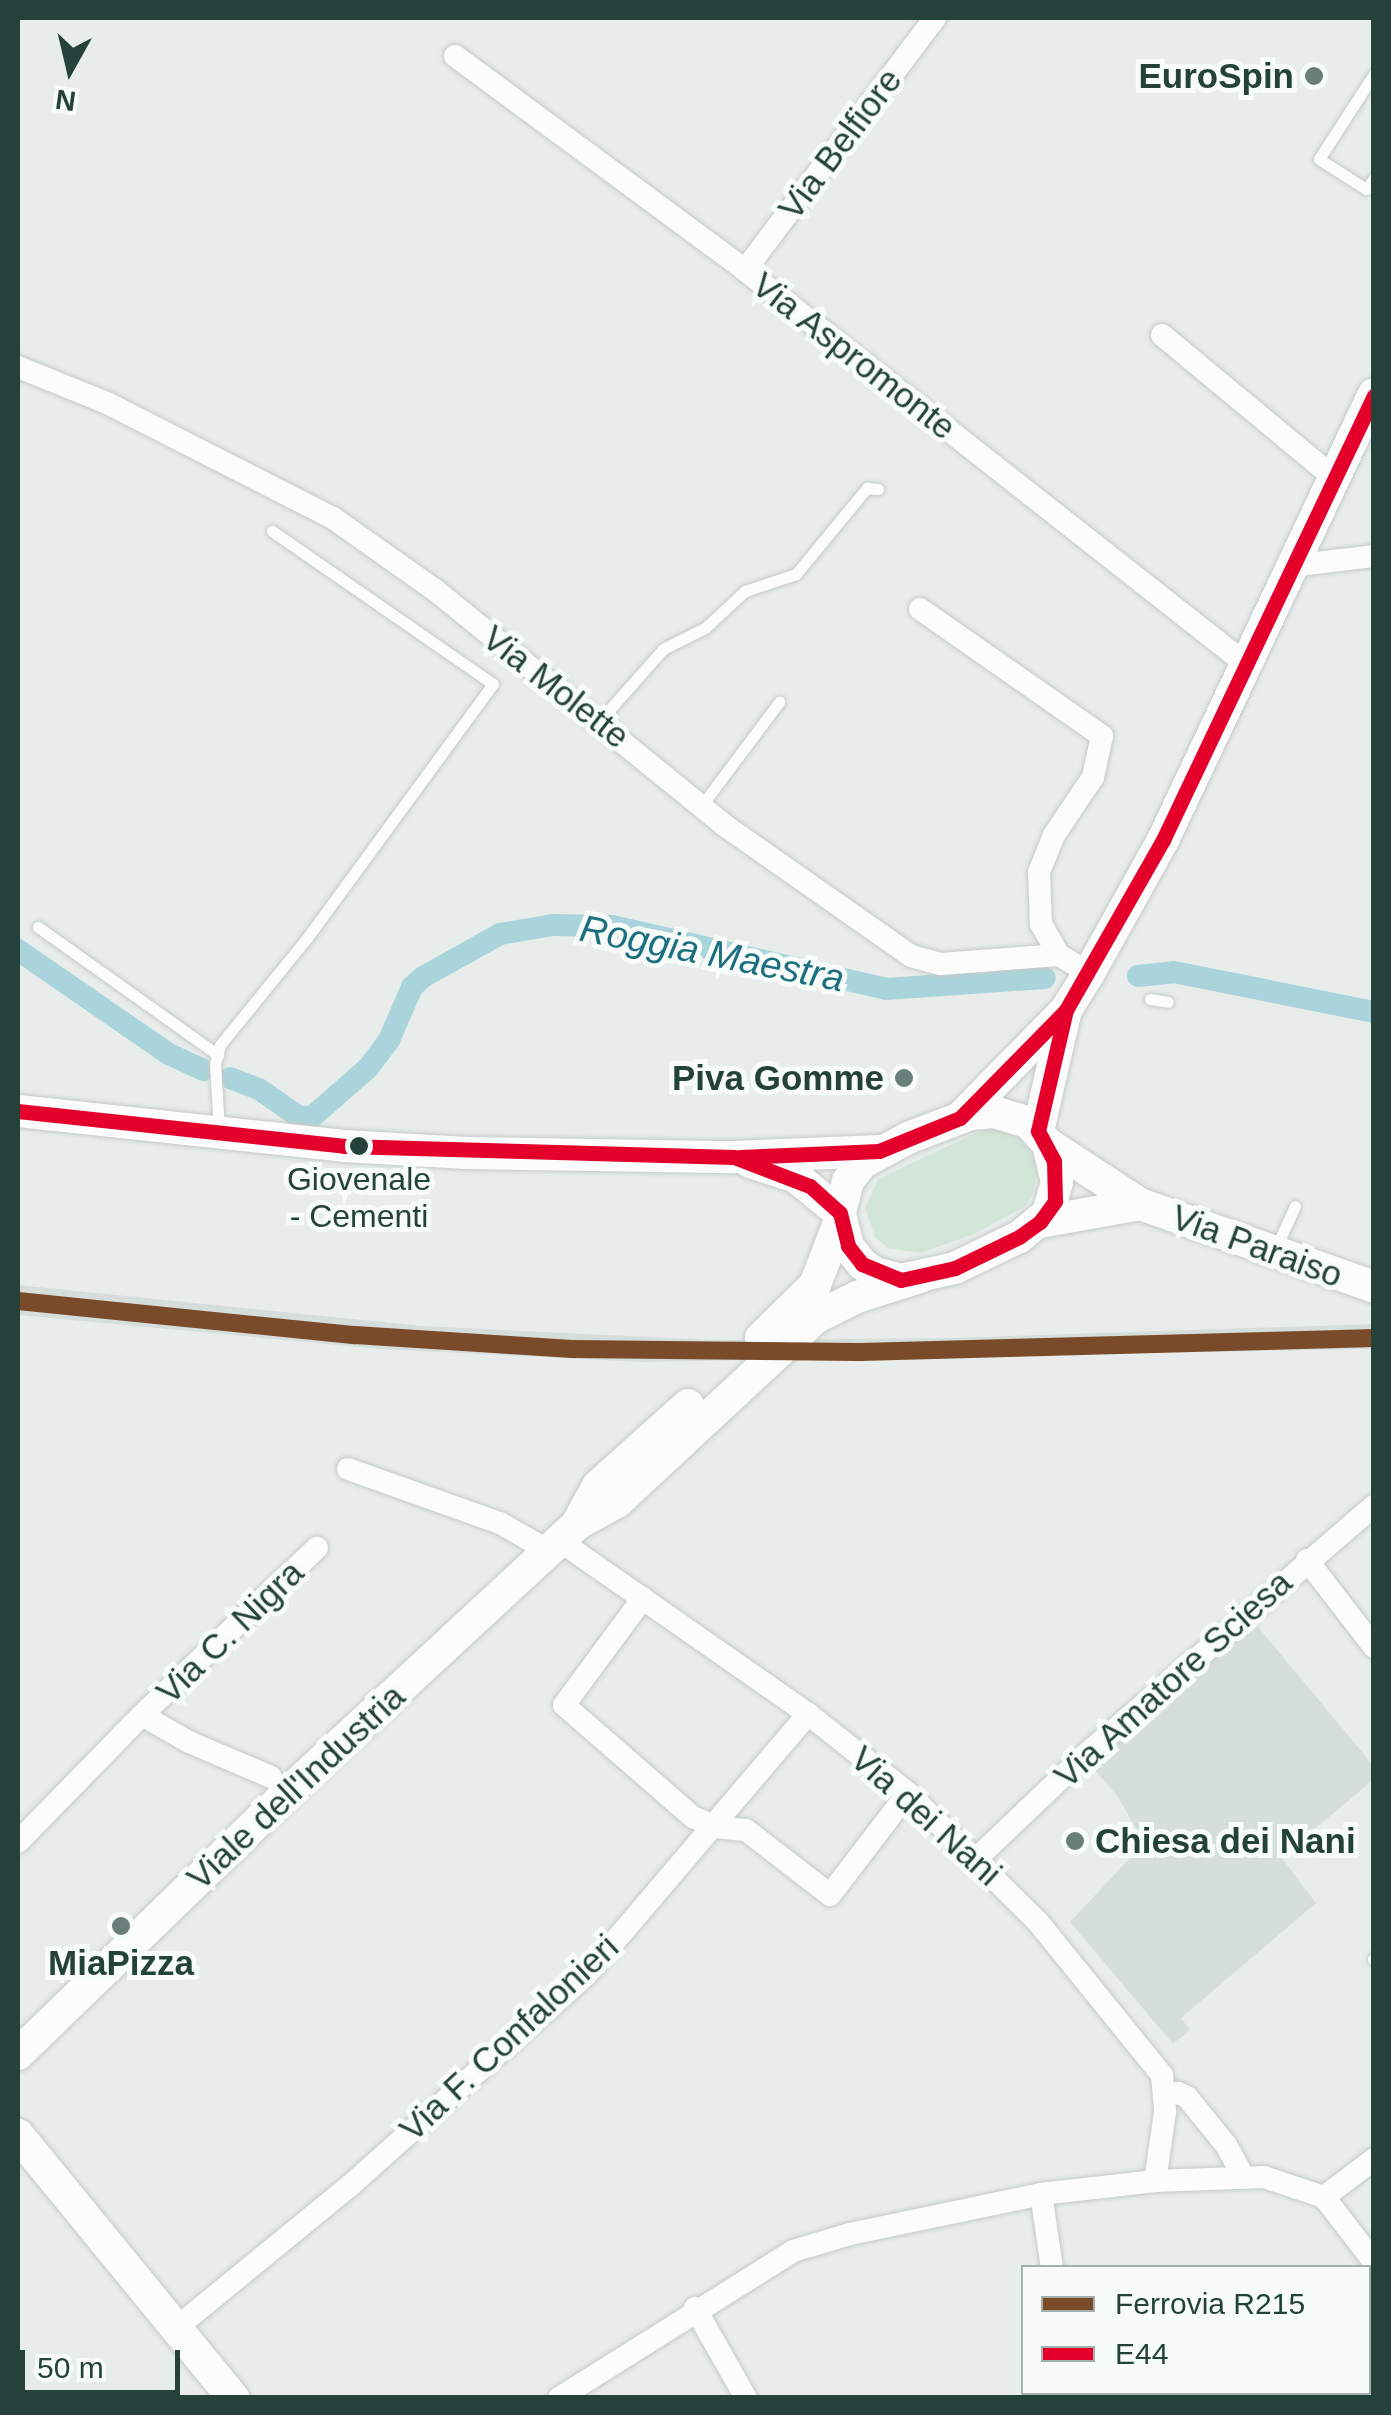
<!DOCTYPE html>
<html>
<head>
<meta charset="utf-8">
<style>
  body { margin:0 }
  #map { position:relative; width:1391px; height:2415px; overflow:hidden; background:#e8edeb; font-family:Helvetica,sans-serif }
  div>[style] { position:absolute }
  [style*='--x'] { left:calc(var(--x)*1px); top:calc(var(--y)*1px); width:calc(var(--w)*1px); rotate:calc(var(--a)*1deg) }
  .built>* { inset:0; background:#d6dedb }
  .green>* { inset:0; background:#d1e6d8 }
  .canal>* { height:22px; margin:-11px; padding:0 11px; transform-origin:11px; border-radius:11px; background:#a9d4db }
  .roads { filter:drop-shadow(0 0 2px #c5cac8) drop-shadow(0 0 2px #c5cac8) }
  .lane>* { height:11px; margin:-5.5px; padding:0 5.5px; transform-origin:5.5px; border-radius:5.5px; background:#fcfcfc }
  .street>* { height:22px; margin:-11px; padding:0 11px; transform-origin:11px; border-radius:11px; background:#fcfcfc }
  .secondary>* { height:32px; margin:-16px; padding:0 16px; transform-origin:16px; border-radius:16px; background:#fcfcfc }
  .bus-1>* { height:15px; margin:-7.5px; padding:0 7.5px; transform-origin:7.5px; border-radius:7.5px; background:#e4002b }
  .rail-1>* { height:18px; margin:-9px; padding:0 9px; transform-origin:9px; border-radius:9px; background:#7a4b2a }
  .dots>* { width:28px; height:28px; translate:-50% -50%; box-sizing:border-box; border:5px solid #f7fbf9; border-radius:50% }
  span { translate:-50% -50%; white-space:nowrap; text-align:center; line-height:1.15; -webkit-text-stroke:10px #f7fbf9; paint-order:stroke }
  .bus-label { font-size:32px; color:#24423a }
  .poi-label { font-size:35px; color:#24423a; font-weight:700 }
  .right { translate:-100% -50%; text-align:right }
  .left { translate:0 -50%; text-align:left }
  .street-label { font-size:35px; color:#24423a }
  .water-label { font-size:38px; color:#1c6f80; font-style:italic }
  .frame { position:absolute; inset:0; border:20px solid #24423a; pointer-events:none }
  .legend { position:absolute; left:1021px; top:2265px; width:350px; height:130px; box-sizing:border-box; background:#f7fbf9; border:2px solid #a3b1ad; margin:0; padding:12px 18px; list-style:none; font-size:30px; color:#24423a }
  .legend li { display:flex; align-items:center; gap:20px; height:50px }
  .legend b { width:50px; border:2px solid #a3b1ad }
  .north { position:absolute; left:20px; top:20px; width:100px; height:100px; -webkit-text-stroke:8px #f7fbf9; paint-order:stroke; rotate:188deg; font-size:28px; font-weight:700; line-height:40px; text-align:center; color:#24423a }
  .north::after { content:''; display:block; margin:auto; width:35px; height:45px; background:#24423a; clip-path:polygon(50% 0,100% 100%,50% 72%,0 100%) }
  .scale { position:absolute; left:20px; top:2350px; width:160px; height:45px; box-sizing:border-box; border:5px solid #24423a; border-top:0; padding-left:12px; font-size:30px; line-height:35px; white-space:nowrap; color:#24423a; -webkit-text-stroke:8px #f7fbf9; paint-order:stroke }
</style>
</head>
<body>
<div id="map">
  <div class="built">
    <i style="clip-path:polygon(18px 1285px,422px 1326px,713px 1340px,950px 1338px,1373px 1324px,1374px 1349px,642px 1362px,380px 1349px,18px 1315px)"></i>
    <i style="clip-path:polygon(1249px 1616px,1373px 1765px,1373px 1780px,1281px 1857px,1316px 1903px,1181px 2018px,1190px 2030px,1173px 2044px,1070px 1922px,1144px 1843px,1118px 1797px,1087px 1761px)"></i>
  </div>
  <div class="green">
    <i style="clip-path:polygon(997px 1129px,1023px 1141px,1038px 1167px,1033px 1195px,1024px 1207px,974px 1234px,921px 1253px,888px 1248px,875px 1237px,865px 1208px,878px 1179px,982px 1130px)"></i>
  </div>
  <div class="canal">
    <i style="--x:18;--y:950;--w:183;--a:34.6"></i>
    <i style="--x:169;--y:1054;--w:38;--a:25"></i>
    <i style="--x:1138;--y:976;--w:36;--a:-6"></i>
    <i style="--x:1174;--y:972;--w:204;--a:11.3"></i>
    <i style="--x:230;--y:1078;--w:31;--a:21"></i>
    <i style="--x:259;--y:1089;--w:49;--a:35"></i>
    <i style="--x:299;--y:1117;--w:13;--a:0"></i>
    <i style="--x:312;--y:1117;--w:74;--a:-41.2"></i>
    <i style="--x:368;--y:1068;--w:35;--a:-53"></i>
    <i style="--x:389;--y:1040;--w:58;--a:-66.5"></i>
    <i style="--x:412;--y:987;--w:15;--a:-42"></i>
    <i style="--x:423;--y:977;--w:88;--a:-29.2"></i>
    <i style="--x:500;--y:934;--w:54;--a:-9.6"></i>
    <i style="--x:553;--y:925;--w:59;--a:1"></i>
    <i style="--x:612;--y:926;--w:281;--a:12.9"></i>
    <i style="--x:886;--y:989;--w:159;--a:-4"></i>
  </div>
  <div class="roads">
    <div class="lane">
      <i style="--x:1374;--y:74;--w:101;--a:122.9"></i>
      <i style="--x:1319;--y:159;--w:56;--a:32.6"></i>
      <i style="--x:1366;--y:189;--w:14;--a:-54"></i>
      <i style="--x:610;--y:729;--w:20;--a:-90"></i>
      <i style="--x:610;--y:709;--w:80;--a:-48.5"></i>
      <i style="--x:663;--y:649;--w:47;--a:-26.6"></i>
      <i style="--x:705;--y:628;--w:54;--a:-42.8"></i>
      <i style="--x:745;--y:591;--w:54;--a:-18.4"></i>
      <i style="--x:796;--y:574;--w:112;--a:-50.5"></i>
      <i style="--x:867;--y:488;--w:11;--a:5"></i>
      <i style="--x:702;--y:805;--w:129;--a:-53.2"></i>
      <i style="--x:38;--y:927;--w:221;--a:35.4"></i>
      <i style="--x:1150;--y:999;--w:18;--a:9"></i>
      <i style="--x:219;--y:1129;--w:65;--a:-93.5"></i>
      <i style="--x:215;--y:1064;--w:20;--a:-75"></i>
      <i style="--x:220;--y:1045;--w:138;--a:-50.9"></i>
      <i style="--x:307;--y:938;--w:315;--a:-53.8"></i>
      <i style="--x:493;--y:684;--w:269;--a:-145.3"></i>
      <i style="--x:1275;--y:1250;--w:48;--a:-65.6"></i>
      <i style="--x:1373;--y:1959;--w:1;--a:0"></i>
    </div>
    <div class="street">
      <i style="--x:455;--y:56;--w:360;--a:36.4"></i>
      <i style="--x:745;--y:270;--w:637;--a:38.18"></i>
      <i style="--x:745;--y:270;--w:316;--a:-53"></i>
      <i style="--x:1162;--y:335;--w:224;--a:39.7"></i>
      <i style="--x:18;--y:367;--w:96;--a:22"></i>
      <i style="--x:107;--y:403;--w:254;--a:27"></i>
      <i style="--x:333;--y:518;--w:125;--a:35.2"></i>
      <i style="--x:435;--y:590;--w:372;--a:39.1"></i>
      <i style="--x:724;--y:825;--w:228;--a:35"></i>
      <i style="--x:911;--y:956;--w:31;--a:15"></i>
      <i style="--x:941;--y:964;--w:118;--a:-4.4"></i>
      <i style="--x:1059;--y:955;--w:35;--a:31"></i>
      <i style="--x:1291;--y:566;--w:84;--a:-6.9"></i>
      <i style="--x:920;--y:609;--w:222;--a:34.9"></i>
      <i style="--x:1102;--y:736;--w:42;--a:102.4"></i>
      <i style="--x:1093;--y:777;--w:70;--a:123.9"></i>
      <i style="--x:1054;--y:835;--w:40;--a:112"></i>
      <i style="--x:1039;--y:872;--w:52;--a:87.8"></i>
      <i style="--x:1041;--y:924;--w:36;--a:60"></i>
      <i style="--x:348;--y:1469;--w:161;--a:19.6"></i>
      <i style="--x:500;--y:1523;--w:56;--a:29.7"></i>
      <i style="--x:560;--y:1541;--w:302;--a:34.9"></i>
      <i style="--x:808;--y:1714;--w:127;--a:38.3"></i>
      <i style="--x:908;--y:1793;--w:183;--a:44.8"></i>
      <i style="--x:1038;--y:1922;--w:197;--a:51"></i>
      <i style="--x:1162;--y:2075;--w:37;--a:85"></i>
      <i style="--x:1165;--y:2112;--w:70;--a:98.2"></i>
      <i style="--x:1307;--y:1560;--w:110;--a:52.4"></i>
      <i style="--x:643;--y:1598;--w:133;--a:126.4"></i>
      <i style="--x:564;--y:1705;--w:171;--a:41"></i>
      <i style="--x:693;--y:1817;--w:24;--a:24"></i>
      <i style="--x:715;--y:1827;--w:31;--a:6"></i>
      <i style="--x:746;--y:1830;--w:106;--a:37.7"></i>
      <i style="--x:830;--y:1895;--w:128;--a:-52.6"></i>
      <i style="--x:142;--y:1715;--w:54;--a:29.9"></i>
      <i style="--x:189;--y:1742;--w:89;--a:23.1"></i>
      <i style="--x:18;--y:1842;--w:177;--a:-45.7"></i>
      <i style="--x:142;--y:1715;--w:242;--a:-43.7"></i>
      <i style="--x:977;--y:1858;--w:148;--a:-43.6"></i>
      <i style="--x:1084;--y:1756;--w:383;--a:-40.8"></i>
      <i style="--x:1166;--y:2095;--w:12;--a:-9"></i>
      <i style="--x:1178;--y:2093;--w:10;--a:24"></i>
      <i style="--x:1187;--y:2097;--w:62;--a:50.9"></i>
      <i style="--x:1226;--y:2145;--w:35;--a:61"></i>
      <i style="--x:1041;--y:2194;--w:75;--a:81.5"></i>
      <i style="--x:1324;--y:2197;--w:82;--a:52.4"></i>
      <i style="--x:1324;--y:2197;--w:63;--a:-37.2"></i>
      <i style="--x:695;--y:2308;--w:103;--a:60.5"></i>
      <i style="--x:176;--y:2328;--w:229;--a:-39.3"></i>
      <i style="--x:353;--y:2183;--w:312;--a:-41.8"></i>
      <i style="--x:586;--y:1975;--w:343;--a:-49.6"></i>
      <i style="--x:1071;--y:2392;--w:6;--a:90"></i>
      <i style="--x:559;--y:2398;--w:276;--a:-32.1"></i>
      <i style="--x:793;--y:2251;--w:59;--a:-16.6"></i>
      <i style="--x:850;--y:2234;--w:195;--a:-11.8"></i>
      <i style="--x:1041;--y:2194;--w:115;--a:-6.5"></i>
      <i style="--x:1155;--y:2181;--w:109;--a:-2.1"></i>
      <i style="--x:1264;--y:2177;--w:63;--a:18.4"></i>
      <i style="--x:1355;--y:2398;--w:13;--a:-27"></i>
    </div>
    <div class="secondary">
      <i style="--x:18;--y:1111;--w:328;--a:6.1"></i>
      <i style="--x:344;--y:1146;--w:123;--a:3.3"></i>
      <i style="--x:467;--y:1153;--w:267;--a:0.9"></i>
      <i style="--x:734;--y:1157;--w:145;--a:-2.4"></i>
      <i style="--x:994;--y:1112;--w:37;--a:17"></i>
      <i style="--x:1029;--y:1123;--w:28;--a:48"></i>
      <i style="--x:1048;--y:1144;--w:39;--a:77"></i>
      <i style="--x:1057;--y:1182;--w:32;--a:106"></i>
      <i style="--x:1048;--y:1213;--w:38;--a:140"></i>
      <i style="--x:1019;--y:1237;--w:71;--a:154.2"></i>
      <i style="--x:955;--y:1268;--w:55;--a:167.5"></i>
      <i style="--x:901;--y:1280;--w:27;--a:-165"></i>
      <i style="--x:875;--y:1273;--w:16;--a:-145"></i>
      <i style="--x:862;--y:1264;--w:23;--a:-128"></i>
      <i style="--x:848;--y:1246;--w:34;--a:-104"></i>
      <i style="--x:840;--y:1213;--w:33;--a:-76"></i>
      <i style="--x:848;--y:1181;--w:23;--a:-52"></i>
      <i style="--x:862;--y:1163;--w:52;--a:-28.5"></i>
      <i style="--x:908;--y:1138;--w:67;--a:-20.9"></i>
      <i style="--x:971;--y:1114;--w:23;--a:-5"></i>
      <i style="--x:960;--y:1118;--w:151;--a:-45.5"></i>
      <i style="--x:1066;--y:1010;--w:44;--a:-58.1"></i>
      <i style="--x:1089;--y:973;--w:152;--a:-60.9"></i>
      <i style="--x:1163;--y:840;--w:493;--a:-64.7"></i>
      <i style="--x:1038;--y:1131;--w:120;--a:-77"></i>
      <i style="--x:1048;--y:1144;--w:110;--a:33.1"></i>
      <i style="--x:1140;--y:1204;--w:248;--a:19.5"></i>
      <i style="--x:750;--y:1162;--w:48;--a:18.1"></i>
      <i style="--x:796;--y:1177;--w:57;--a:39.3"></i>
      <i style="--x:1040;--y:1222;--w:102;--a:-10.2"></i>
      <i style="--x:761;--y:1338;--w:76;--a:-44.5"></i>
      <i style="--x:815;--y:1285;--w:70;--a:-69"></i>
      <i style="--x:577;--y:1524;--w:43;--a:-61.1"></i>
      <i style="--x:598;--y:1486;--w:121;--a:-42"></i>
      <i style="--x:18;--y:2054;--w:375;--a:-44.1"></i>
      <i style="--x:287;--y:1793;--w:396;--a:-42.8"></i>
      <i style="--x:577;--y:1524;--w:46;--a:-28.8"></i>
      <i style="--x:617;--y:1502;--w:270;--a:-42.9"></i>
      <i style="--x:815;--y:1318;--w:47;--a:-26.6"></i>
      <i style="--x:857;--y:1297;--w:66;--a:-17.6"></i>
      <i style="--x:18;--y:2135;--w:340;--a:50.7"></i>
    </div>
  </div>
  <div class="bus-1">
    <i style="--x:18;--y:1111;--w:328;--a:6.1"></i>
    <i style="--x:344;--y:1146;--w:390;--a:1.6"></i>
    <i style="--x:734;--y:1157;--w:81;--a:20.9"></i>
    <i style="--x:810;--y:1186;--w:40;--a:42"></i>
    <i style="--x:840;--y:1213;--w:34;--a:76"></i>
    <i style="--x:848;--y:1246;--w:23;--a:52"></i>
    <i style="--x:862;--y:1264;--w:42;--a:22.3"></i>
    <i style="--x:901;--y:1280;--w:55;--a:-12.5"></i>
    <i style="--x:955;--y:1268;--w:71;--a:-25.8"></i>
    <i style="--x:1019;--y:1237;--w:26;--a:-36"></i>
    <i style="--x:1040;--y:1222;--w:26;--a:-54"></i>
    <i style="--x:1055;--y:1201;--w:40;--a:-91.4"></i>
    <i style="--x:1054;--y:1161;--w:34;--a:-118"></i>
    <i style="--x:1038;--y:1131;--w:124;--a:-77"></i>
    <i style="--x:1066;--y:1010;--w:196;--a:-60.3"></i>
    <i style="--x:1163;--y:840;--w:492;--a:-64.6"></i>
    <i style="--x:740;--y:1157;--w:139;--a:-2.5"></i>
    <i style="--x:879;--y:1151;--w:87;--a:-22.2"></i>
    <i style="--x:960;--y:1118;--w:148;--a:-45.5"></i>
  </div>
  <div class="rail-1">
    <i style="--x:18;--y:1301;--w:339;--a:5.8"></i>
    <i style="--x:355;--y:1335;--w:217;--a:3.7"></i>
    <i style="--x:572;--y:1349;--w:289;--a:0.6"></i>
    <i style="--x:861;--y:1352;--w:513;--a:-1.56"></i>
  </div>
  <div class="dots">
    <i style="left:1314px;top:76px;background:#697e78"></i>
    <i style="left:904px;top:1078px;background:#697e78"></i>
    <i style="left:359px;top:1146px;background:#24423a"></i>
    <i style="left:1075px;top:1841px;background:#697e78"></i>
    <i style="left:121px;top:1926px;background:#697e78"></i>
  </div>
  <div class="bus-label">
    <span style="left:359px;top:1198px">Giovenale<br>- Cementi</span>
  </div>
  <div class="poi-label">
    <span class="right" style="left:1294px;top:76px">EuroSpin</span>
    <span class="right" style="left:884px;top:1078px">Piva Gomme</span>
    <span class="left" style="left:1095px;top:1841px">Chiesa dei Nani</span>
    <span style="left:121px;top:1963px">MiaPizza</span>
  </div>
  <div class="street-label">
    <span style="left:840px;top:144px;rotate:-53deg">Via Belfiore</span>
    <span style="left:854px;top:356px;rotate:38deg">Via Aspromonte</span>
    <span style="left:556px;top:687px;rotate:38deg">Via Molette</span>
    <span style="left:1257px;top:1246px;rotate:20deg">Via Paraiso</span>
    <span style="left:230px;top:1632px;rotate:-44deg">Via C. Nigra</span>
    <span style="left:1173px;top:1679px;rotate:-42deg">Via Amatore Sciesa</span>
    <span style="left:296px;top:1787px;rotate:-43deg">Viale dell'Industria</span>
    <span style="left:926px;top:1816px;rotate:42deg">Via dei Nani</span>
    <span style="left:509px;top:2038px;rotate:-43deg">Via F. Confalonieri</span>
  </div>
  <div class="water-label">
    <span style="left:712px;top:954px;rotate:11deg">Roggia Maestra</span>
  </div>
  <div class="frame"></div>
  <ul class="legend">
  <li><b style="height:12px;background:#7a4b2a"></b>Ferrovia R215</li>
  <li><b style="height:12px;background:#e4002b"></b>E44</li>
  </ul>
  <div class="north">N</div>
  <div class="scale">50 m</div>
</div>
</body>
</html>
